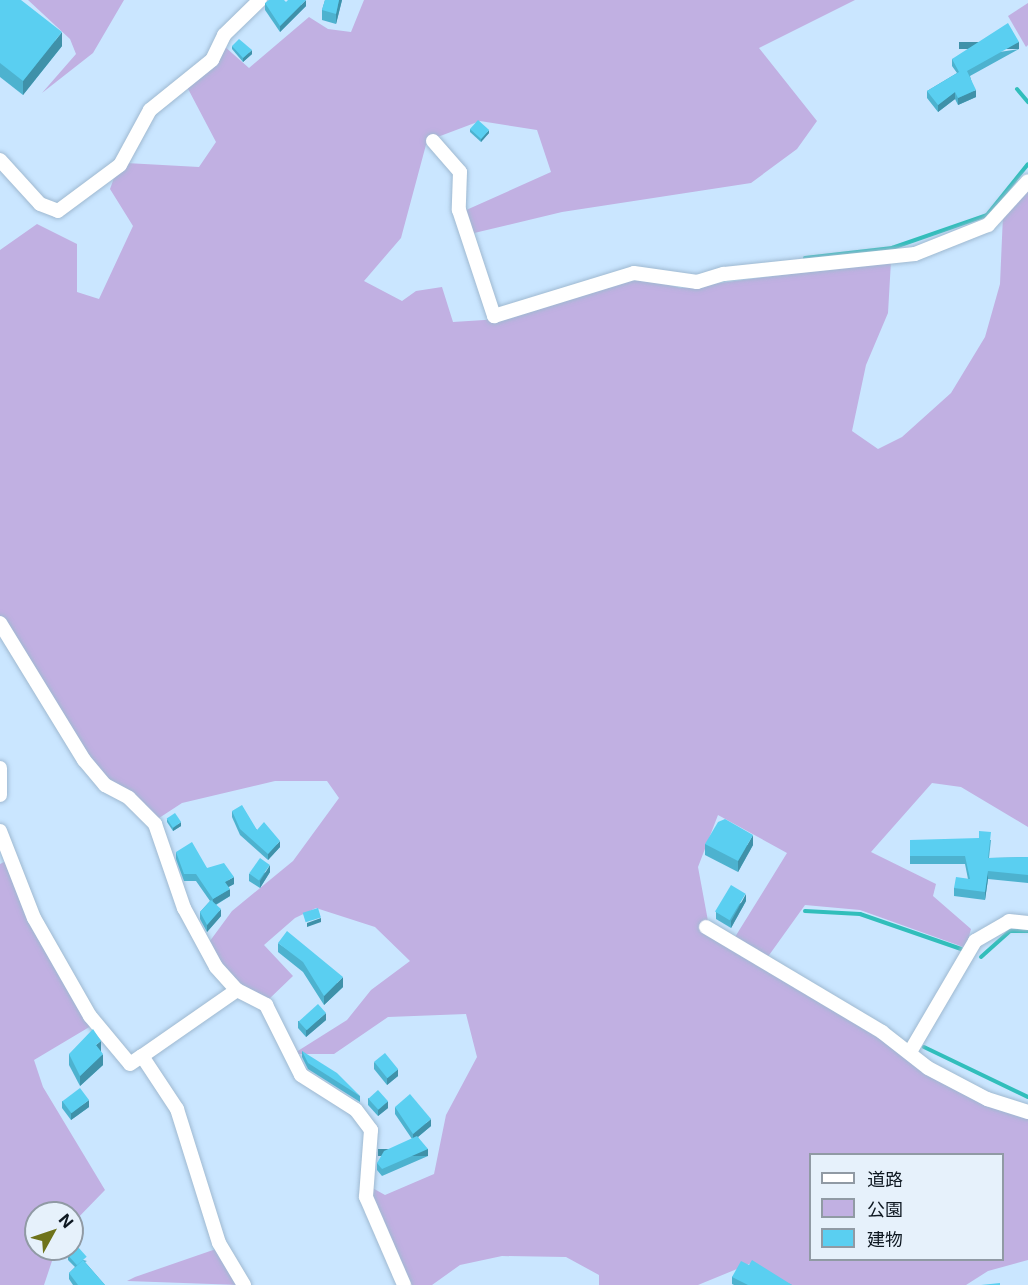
<!DOCTYPE html>
<html>
<head>
<meta charset="utf-8">
<style>
  body { margin:0 }
  #map { position:relative; width:1028px; height:1285px; overflow:hidden; background:#cae6ff; font-family:Inter,"Noto Sans JP",sans-serif }
  div>[style] { position:absolute }
  [style*='--x'] { left:calc(var(--x)*1px); top:calc(var(--y)*1px); width:calc(var(--w)*1px); rotate:calc(var(--a)*1deg) }
  .green>* { inset:0; background:#c1b0e2 }
  .stream>* { height:4px; margin:-2px; padding:0 2px; transform-origin:2px; border-radius:2px; background:#31bebb }
  .roads { filter:drop-shadow(0 0 2px #9fb9d1) drop-shadow(0 0 2px #9fb9d1) }
  .street>* { height:14px; margin:-7px; padding:0 7px; transform-origin:7px; border-radius:7px; background:#fff }
  .wall>* { inset:0; background:#4db2cf }
  .shaded-wall>* { inset:0; background:#3f91a9; transform-origin:0 0 }
  .building>* { inset:0; background:#5acff1; transform-origin:0 0 }
  span { translate:-50% -50%; white-space:nowrap; text-align:center; line-height:1.15; -webkit-text-stroke:4.5px #e6f1fb; paint-order:stroke }
  .legend { position:absolute; left:809px; top:1153px; width:195px; height:108px; box-sizing:border-box; background:#e6f1fb; border:2px solid #909aa4; margin:0; padding:8px 10px; list-style:none; font-size:18px; color:#0e1821 }
  .legend li { display:flex; align-items:center; gap:12px; height:30px }
  .legend b { width:30px; border:2px solid #909aa4 }
  .north { position:absolute; left:24px; top:1201px; width:60px; height:60px; box-sizing:border-box; background:#e6f1fb; border:2px solid #909aa4; border-radius:50%; rotate:50deg; font-size:16px; font-weight:700; line-height:24px; text-align:center; color:#0e1821 }
  .north::after { content:''; display:block; margin:auto; width:21px; height:27px; background:#6e731b; clip-path:polygon(50% 0,100% 100%,50% 72%,0 100%) }
</style>
</head>
<body>
<div id="map">
  <div class="green">
    <i style="clip-path:polygon(28px 0,124px 0,93px 53px,42px 93px,76px 54px,70px 39px)"></i>
    <i style="clip-path:polygon(evenodd,364px 0,855px 0,759px 48px,817px 121px,797px 149px,751px 183px,562px 212px,470px 234px,464px 211px,551px 172px,537px 130px,480px 121px,427px 141px,401px 238px,364px 281px,402px 301px,416px 291px,442px 287px,453px 322px,500px 319px,635px 277px,681px 288px,891px 261px,888px 313px,866px 365px,852px 431px,878px 449px,902px 437px,951px 393px,985px 337px,1000px 284px,1003px 215px,1028px 188px,1028px 827px,961px 787px,932px 783px,871px 852px,936px 884px,933px 896px,971px 929px,966px 948px,860px 910px,805px 905px,767px 958px,735px 937px,787px 853px,718px 815px,698px 867px,708px 921px,703px 928px,886px 1040px,1028px 1117px,1028px 1260px,988px 1271px,966px 1285px,790px 1285px,754px 1262px,698px 1285px,599px 1285px,599px 1275px,566px 1257px,502px 1256px,460px 1265px,432px 1285px,407px 1285px,369px 1186px,385px 1195px,434px 1174px,446px 1115px,477px 1057px,466px 1014px,388px 1017px,334px 1054px,293px 1054px,347px 1020px,371px 990px,410px 961px,375px 927px,316px 908px,295px 918px,264px 945px,293px 976px,267px 1001px,232px 981px,207px 945px,232px 911px,293px 861px,339px 798px,327px 781px,275px 781px,182px 803px,156px 820px,100px 771px,0 626px,0 250px,37px 224px,77px 244px,77px 292px,99px 299px,133px 226px,110px 189px,115px 175px,126px 163px,199px 167px,216px 142px,186px 85px,224px 46px,249px 68px,309px 17px,328px 29px,351px 32px,364px 0,810px 1154px,1002px 1154px,1002px 1260px,810px 1260px,810px 1154px)"></i>
    <i style="clip-path:polygon(1028px 3px,1028px 45px,1026px 47px,1008px 16px)"></i>
    <i style="clip-path:polygon(6px 861px,91px 1026px,34px 1060px,43px 1087px,105px 1190px,72px 1224px,72px 1213px,36px 1213px,36px 1249px,56px 1249px,44px 1285px,0 1285px,0 864px)"></i>
    <i style="clip-path:polygon(216px 1249px,240px 1285px,127px 1281px,135px 1277px)"></i>
  </div>
  <div class="stream">
    <i style="--x:1017;--y:89;--w:17;--a:50"></i>
    <i style="--x:805;--y:258;--w:88;--a:-6.6"></i>
    <i style="--x:892;--y:248;--w:101;--a:-19.2"></i>
    <i style="--x:987;--y:215;--w:65;--a:-51.2"></i>
    <i style="--x:805;--y:911;--w:55;--a:3.1"></i>
    <i style="--x:860;--y:914;--w:107;--a:19.1"></i>
    <i style="--x:981;--y:957;--w:39;--a:-42"></i>
    <i style="--x:1010;--y:931;--w:18;--a:0"></i>
    <i style="--x:924;--y:1047;--w:115;--a:25.7"></i>
  </div>
  <div class="roads">
    <div class="street">
      <i style="--x:433;--y:141;--w:41;--a:48.9"></i>
      <i style="--x:460;--y:172;--w:38;--a:92"></i>
      <i style="--x:459;--y:210;--w:112;--a:71.7"></i>
      <i style="--x:494;--y:316;--w:146;--a:-17.1"></i>
      <i style="--x:634;--y:273;--w:64;--a:8.1"></i>
      <i style="--x:697;--y:282;--w:28;--a:-17"></i>
      <i style="--x:724;--y:274;--w:192;--a:-6"></i>
      <i style="--x:915;--y:254;--w:79;--a:-21.7"></i>
      <i style="--x:988;--y:225;--w:59;--a:-47.7"></i>
      <i style="--x:0;--y:160;--w:59;--a:47.7"></i>
      <i style="--x:40;--y:204;--w:19;--a:21"></i>
      <i style="--x:58;--y:211;--w:77;--a:-36.6"></i>
      <i style="--x:120;--y:165;--w:63;--a:-61.4"></i>
      <i style="--x:150;--y:110;--w:80;--a:-38.9"></i>
      <i style="--x:212;--y:60;--w:28;--a:-64"></i>
      <i style="--x:224;--y:35;--w:50;--a:-44.2"></i>
      <i style="--x:0;--y:623;--w:161;--a:58.5"></i>
      <i style="--x:84;--y:760;--w:33;--a:50"></i>
      <i style="--x:105;--y:785;--w:27;--a:28"></i>
      <i style="--x:129;--y:798;--w:37;--a:45"></i>
      <i style="--x:155;--y:824;--w:89;--a:71"></i>
      <i style="--x:184;--y:908;--w:67;--a:61.5"></i>
      <i style="--x:216;--y:967;--w:31;--a:48"></i>
      <i style="--x:237;--y:990;--w:33;--a:27"></i>
      <i style="--x:266;--y:1005;--w:78;--a:63.4"></i>
      <i style="--x:301;--y:1075;--w:65;--a:32.5"></i>
      <i style="--x:356;--y:1110;--w:25;--a:53"></i>
      <i style="--x:371;--y:1130;--w:67;--a:94.3"></i>
      <i style="--x:366;--y:1197;--w:96;--a:66.6"></i>
      <i style="--x:0;--y:768;--w:27;--a:90"></i>
      <i style="--x:0;--y:831;--w:93;--a:68.7"></i>
      <i style="--x:34;--y:918;--w:113;--a:60.3"></i>
      <i style="--x:90;--y:1016;--w:62;--a:50.2"></i>
      <i style="--x:130;--y:1064;--w:14;--a:-34"></i>
      <i style="--x:706;--y:927;--w:205;--a:30.8"></i>
      <i style="--x:882;--y:1032;--w:58;--a:38"></i>
      <i style="--x:928;--y:1068;--w:67;--a:27.7"></i>
      <i style="--x:987;--y:1099;--w:43;--a:17.6"></i>
      <i style="--x:237;--y:990;--w:116;--a:145.2"></i>
      <i style="--x:142;--y:1056;--w:64;--a:56.6"></i>
      <i style="--x:177;--y:1109;--w:140;--a:72.6"></i>
      <i style="--x:219;--y:1243;--w:49;--a:59.2"></i>
      <i style="--x:910;--y:1052;--w:129;--a:-59.6"></i>
      <i style="--x:975;--y:941;--w:39;--a:-30"></i>
      <i style="--x:1009;--y:921;--w:19;--a:6"></i>
    </div>
  </div>
  <div class="wall">
    <i style="clip-path:polygon(0 0,62px 46px,23px 95px,0 77px)"></i>
    <i style="clip-path:polygon(325px 0,342px 0,336px 24px,322px 20px,322px 10px)"></i>
    <i style="clip-path:polygon(286px 2px,306px 6px,280px 32px,265px 10px,265px 3px)"></i>
    <i style="clip-path:polygon(232px 46px,252px 54px,243px 62px,232px 49px)"></i>
    <i style="clip-path:polygon(1019px 49px,970px 76px,976px 97px,958px 105px,955px 99px,938px 112px,927px 98px,927px 91px,957px 73px,952px 66px,952px 59px)"></i>
    <i style="clip-path:polygon(470px 129px,489px 133px,481px 142px,470px 132px)"></i>
    <i style="clip-path:polygon(232px 811px,280px 847px,268px 860px,240px 835px,232px 817px)"></i>
    <i style="clip-path:polygon(167px 819px,181px 826px,173px 831px,167px 822px)"></i>
    <i style="clip-path:polygon(910px 840px,991px 840px,989px 858px,1028px 857px,1028px 883px,988px 879px,985px 900px,954px 896px,954px 888px,968px 879px,965px 864px,910px 864px)"></i>
    <i style="clip-path:polygon(705px 844px,753px 845px,738px 872px,705px 855px)"></i>
    <i style="clip-path:polygon(176px 852px,207px 868px,234px 884px,228px 887px,230px 896px,216px 905px,221px 916px,207px 932px,200px 919px,200px 912px,210px 901px,196px 881px,184px 881px,176px 859px)"></i>
    <i style="clip-path:polygon(270px 872px,260px 888px,249px 881px,249px 874px)"></i>
    <i style="clip-path:polygon(746px 901px,731px 928px,716px 919px,716px 912px)"></i>
    <i style="clip-path:polygon(278px 943px,343px 987px,324px 1005px,303px 972px,278px 952px)"></i>
    <i style="clip-path:polygon(326px 1020px,306px 1037px,298px 1028px,298px 1021px)"></i>
    <i style="clip-path:polygon(101px 1051px,103px 1065px,80px 1086px,69px 1065px,69px 1054px)"></i>
    <i style="clip-path:polygon(302px 1051px,360px 1096px,360px 1102px,308px 1069px,302px 1057px)"></i>
    <i style="clip-path:polygon(374px 1062px,398px 1076px,387px 1085px,374px 1069px)"></i>
    <i style="clip-path:polygon(368px 1098px,388px 1108px,378px 1116px,368px 1105px)"></i>
    <i style="clip-path:polygon(62px 1101px,89px 1107px,71px 1120px,62px 1108px)"></i>
    <i style="clip-path:polygon(395px 1107px,431px 1126px,418px 1137px,428px 1156px,382px 1176px,377px 1170px,377px 1163px,412px 1139px,395px 1114px)"></i>
    <i style="clip-path:polygon(68px 1256px,87px 1261px,85px 1262px,105px 1285px,73px 1285px,69px 1279px,69px 1273px,75px 1267px,68px 1260px)"></i>
    <i style="clip-path:polygon(749px 1265px,792px 1285px,734px 1285px,732px 1284px,732px 1277px)"></i>
  </div>
  <div class="shaded-wall">
    <i style="clip-path:polygon(306px 0,306px 6px,280px 32px,280px 26px)"></i>
    <i style="clip-path:polygon(339px 0,342px 0,336px 24px,336px 14px)"></i>
    <i style="clip-path:polygon(62px 32px,62px 46px,23px 95px,23px 81px)"></i>
    <i style="left:1019px;top:42px;width:7px;height:60px;rotate:90deg"></i>
    <i style="clip-path:polygon(252px 50px,252px 54px,243px 62px,243px 58px)"></i>
    <i style="clip-path:polygon(976px 90px,976px 97px,958px 105px,958px 98px)"></i>
    <i style="clip-path:polygon(955px 92px,955px 99px,938px 112px,938px 105px)"></i>
    <i style="clip-path:polygon(489px 130px,489px 133px,481px 142px,481px 139px)"></i>
    <i style="clip-path:polygon(181px 822px,181px 826px,173px 831px,173px 828px)"></i>
    <i style="clip-path:polygon(753px 835px,753px 845px,738px 872px,738px 861px)"></i>
    <i style="clip-path:polygon(280px 841px,280px 847px,268px 860px,268px 854px)"></i>
    <i style="clip-path:polygon(270px 865px,270px 872px,260px 888px,260px 881px)"></i>
    <i style="clip-path:polygon(988px 871px,988px 879px,985px 900px,985px 892px)"></i>
    <i style="clip-path:polygon(234px 877px,234px 884px,225px 889px,225px 882px)"></i>
    <i style="clip-path:polygon(230px 889px,230px 896px,213px 906px,213px 899px)"></i>
    <i style="clip-path:polygon(746px 894px,746px 901px,731px 928px,731px 921px)"></i>
    <i style="clip-path:polygon(221px 909px,221px 916px,207px 932px,207px 925px)"></i>
    <i style="clip-path:polygon(321px 918px,321px 922px,307px 927px,307px 923px)"></i>
    <i style="clip-path:polygon(343px 977px,343px 987px,324px 1005px,324px 996px)"></i>
    <i style="clip-path:polygon(326px 1013px,326px 1020px,306px 1037px,306px 1030px)"></i>
    <i style="clip-path:polygon(101px 1041px,101px 1051px,96px 1055px,96px 1045px)"></i>
    <i style="clip-path:polygon(103px 1054px,103px 1065px,80px 1086px,80px 1076px)"></i>
    <i style="clip-path:polygon(398px 1069px,398px 1076px,387px 1085px,387px 1078px)"></i>
    <i style="clip-path:polygon(89px 1100px,89px 1107px,71px 1120px,71px 1113px)"></i>
    <i style="clip-path:polygon(388px 1101px,388px 1108px,378px 1116px,378px 1109px)"></i>
    <i style="clip-path:polygon(431px 1119px,431px 1126px,413px 1141px,413px 1134px)"></i>
    <i style="left:428px;top:1149px;width:7px;height:50px;rotate:90deg"></i>
  </div>
  <div class="building">
    <i style="clip-path:polygon(0 0,21px 0,62px 32px,23px 81px,0 63px)"></i>
    <i style="clip-path:polygon(269px 0,284px 0,286px 2px,288px 0,306px 0,280px 26px,265px 3px)"></i>
    <i style="clip-path:polygon(325px 0,339px 0,336px 14px,322px 10px)"></i>
    <i style="clip-path:polygon(1008px 23px,1019px 42px,967px 71px,976px 90px,958px 98px,955px 92px,938px 105px,927px 91px,959px 72px,952px 59px)"></i>
    <i style="clip-path:polygon(239px 39px,252px 50px,243px 58px,232px 46px)"></i>
    <i style="left:478px;top:120px;width:15px;height:12px;rotate:42deg"></i>
    <i style="clip-path:polygon(242px 805px,257px 830px,264px 822px,280px 841px,268px 854px,240px 829px,232px 811px)"></i>
    <i style="left:175px;top:813px;width:11px;height:10px;rotate:56deg"></i>
    <i style="clip-path:polygon(725px 819px,753px 835px,738px 861px,705px 844px,718px 822px)"></i>
    <i style="clip-path:polygon(979px 831px,991px 832px,988px 858px,1028px 857px,1028px 875px,988px 871px,985px 892px,954px 888px,956px 877px,970px 879px,965px 856px,910px 856px,910px 840px,979px 838px)"></i>
    <i style="clip-path:polygon(192px 842px,207px 868px,224px 863px,234px 877px,225px 882px,230px 889px,213px 899px,196px 874px,184px 874px,176px 852px)"></i>
    <i style="left:260px;top:858px;width:12px;height:19px;rotate:35deg"></i>
    <i style="left:731px;top:885px;width:17px;height:31px;rotate:31deg"></i>
    <i style="clip-path:polygon(211px 900px,221px 909px,207px 925px,200px 912px)"></i>
    <i style="left:318px;top:908px;width:10px;height:16px;rotate:73deg"></i>
    <i style="clip-path:polygon(287px 931px,343px 977px,324px 996px,303px 962px,278px 943px)"></i>
    <i style="left:318px;top:1004px;width:12px;height:26px;rotate:48deg"></i>
    <i style="clip-path:polygon(93px 1029px,101px 1041px,96px 1045px,103px 1054px,80px 1076px,69px 1054px)"></i>
    <i style="clip-path:polygon(302px 1051px,337px 1073px,360px 1096px,308px 1063px)"></i>
    <i style="left:385px;top:1053px;width:21px;height:14px;rotate:51deg"></i>
    <i style="left:80px;top:1088px;width:15px;height:22px;rotate:53deg"></i>
    <i style="left:378px;top:1090px;width:15px;height:13px;rotate:48deg"></i>
    <i style="clip-path:polygon(410px 1094px,431px 1119px,413px 1134px,395px 1107px)"></i>
    <i style="clip-path:polygon(417px 1136px,428px 1149px,382px 1169px,377px 1163px,384px 1151px)"></i>
    <i style="left:78px;top:1247px;width:13px;height:13px;rotate:48deg"></i>
    <i style="clip-path:polygon(83px 1260px,105px 1285px,78px 1285px,69px 1273px)"></i>
    <i style="clip-path:polygon(752px 1260px,792px 1285px,748px 1285px,732px 1277px,741px 1261px,749px 1265px)"></i>
    <i style="clip-path:polygon(1000px 1283px,1000px 1285px,981px 1285px)"></i>
  </div>
  <ul class="legend">
  <li><b style="height:8px;background:#fff"></b>道路</li>
  <li><b style="height:16px;background:#c1b0e2"></b>公園</li>
  <li><b style="height:16px;background:#5acff1"></b>建物</li>
  </ul>
  <div class="north">N</div>
</div>
</body>
</html>
